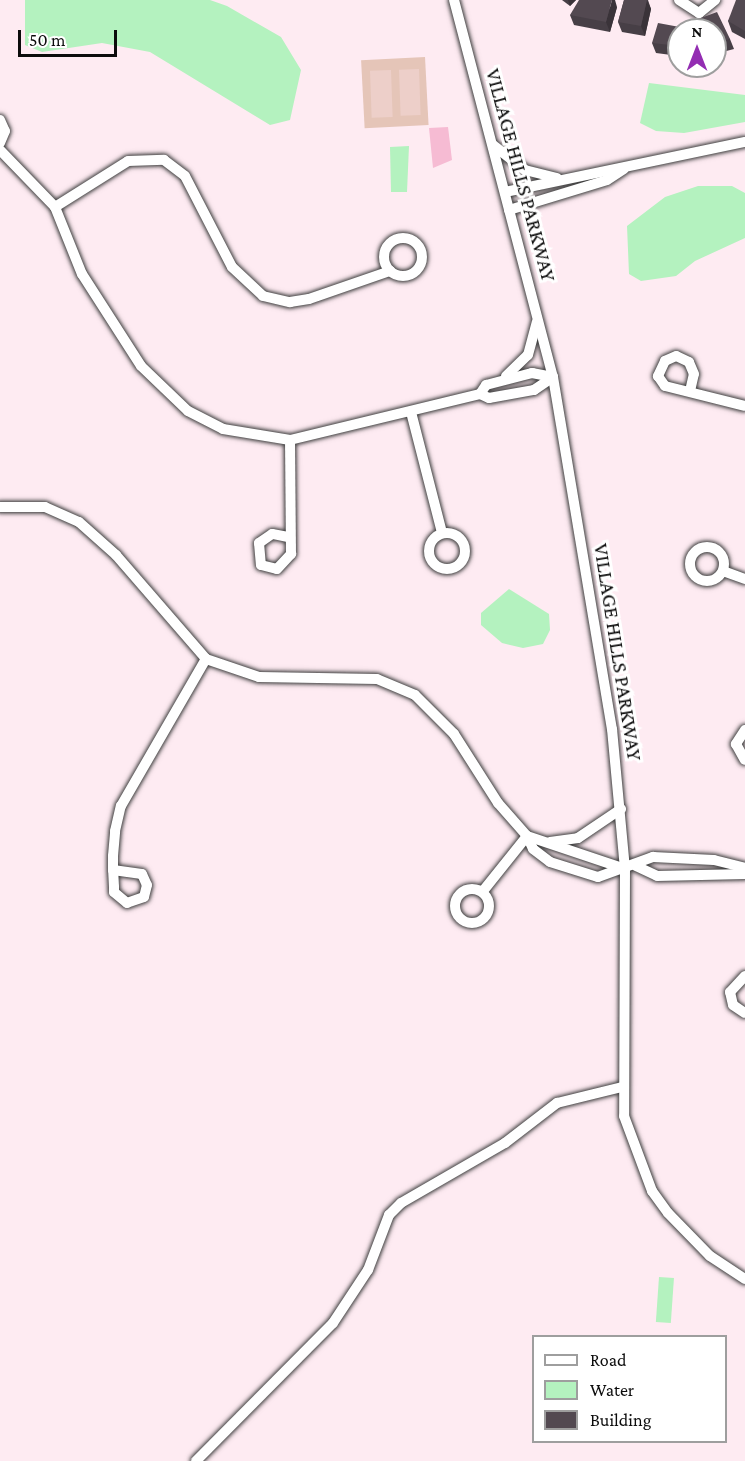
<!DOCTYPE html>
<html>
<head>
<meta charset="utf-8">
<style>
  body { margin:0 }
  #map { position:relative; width:745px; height:1461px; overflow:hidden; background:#feebf2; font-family:"Crimson Pro",serif }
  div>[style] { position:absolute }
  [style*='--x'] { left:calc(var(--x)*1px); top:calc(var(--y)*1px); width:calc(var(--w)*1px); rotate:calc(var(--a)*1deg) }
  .green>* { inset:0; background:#e5c5b8; transform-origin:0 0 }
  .sand>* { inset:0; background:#f6bbd3 }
  .pitch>* { inset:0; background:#edcfc9; transform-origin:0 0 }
  .water>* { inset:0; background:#b4f2bf; transform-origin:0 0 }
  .roads { filter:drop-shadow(0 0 2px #3f3f3f) drop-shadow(0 0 2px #3f3f3f) }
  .minor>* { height:10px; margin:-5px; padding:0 5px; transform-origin:5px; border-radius:5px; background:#fff }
  .minor>.ring { margin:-5px; padding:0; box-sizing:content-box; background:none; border:10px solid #fff; border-radius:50% }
  .wall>* { inset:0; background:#473f46 }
  .shaded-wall>* { inset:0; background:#3a3339 }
  .building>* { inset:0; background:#534951 }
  span { translate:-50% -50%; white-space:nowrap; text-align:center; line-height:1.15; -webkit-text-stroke:6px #fff; paint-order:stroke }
  .street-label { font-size:21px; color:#0c0c0c }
  .legend { position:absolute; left:532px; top:1335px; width:195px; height:108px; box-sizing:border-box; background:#fff; border:2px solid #9e9e9e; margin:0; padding:8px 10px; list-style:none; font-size:18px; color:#0c0c0c }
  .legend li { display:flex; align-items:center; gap:12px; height:30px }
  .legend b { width:30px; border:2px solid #9e9e9e }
  .north { position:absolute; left:667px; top:18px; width:60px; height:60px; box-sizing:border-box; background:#fff; border:2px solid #9e9e9e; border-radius:50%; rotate:0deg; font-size:16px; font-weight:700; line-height:24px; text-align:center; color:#0c0c0c }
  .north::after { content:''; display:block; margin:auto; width:21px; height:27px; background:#932db2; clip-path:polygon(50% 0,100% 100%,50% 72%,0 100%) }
  .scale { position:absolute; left:18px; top:30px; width:99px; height:27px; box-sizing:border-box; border:3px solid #0c0c0c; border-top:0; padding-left:8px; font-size:18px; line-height:21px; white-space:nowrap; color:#0c0c0c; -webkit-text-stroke:4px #fff; paint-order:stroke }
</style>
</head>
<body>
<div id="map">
  <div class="green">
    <i style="left:425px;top:57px;width:68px;height:64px;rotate:87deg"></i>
  </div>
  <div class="sand">
    <i style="clip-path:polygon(448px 127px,452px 160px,433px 168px,429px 128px)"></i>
  </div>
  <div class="pitch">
    <i style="left:419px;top:69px;width:46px;height:20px;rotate:88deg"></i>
    <i style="left:391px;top:70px;width:47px;height:21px;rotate:88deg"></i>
  </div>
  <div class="water">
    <i style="clip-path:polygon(25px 0,210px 0,227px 6px,281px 37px,301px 70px,290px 120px,270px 125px,150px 52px,102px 43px,42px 52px,25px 45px)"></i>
    <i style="clip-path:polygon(649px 83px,745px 95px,745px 122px,684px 133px,656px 131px,640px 123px)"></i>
    <i style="clip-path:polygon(409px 146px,407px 192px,391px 192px,390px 147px)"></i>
    <i style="clip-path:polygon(698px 186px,732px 186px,745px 193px,745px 238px,695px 261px,676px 276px,641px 281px,629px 274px,627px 226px,665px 197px)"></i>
    <i style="clip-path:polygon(509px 589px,549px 614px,550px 630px,543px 644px,523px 648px,502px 643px,481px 625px,481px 613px)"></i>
    <i style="left:659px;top:1277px;width:15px;height:45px;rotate:4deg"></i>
  </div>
  <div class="roads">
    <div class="minor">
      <i style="--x:454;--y:0;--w:390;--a:75.3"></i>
      <i style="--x:553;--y:377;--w:357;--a:80.5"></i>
      <i style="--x:612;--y:729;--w:141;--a:84.7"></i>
      <i style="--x:625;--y:869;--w:247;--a:90.2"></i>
      <i style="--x:624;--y:1116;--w:80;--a:69.5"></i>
      <i style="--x:652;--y:1191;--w:27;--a:54"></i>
      <i style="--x:668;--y:1213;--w:60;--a:45.7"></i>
      <i style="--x:710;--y:1256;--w:42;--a:33.3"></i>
      <i style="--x:679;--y:0;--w:24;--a:33"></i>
      <i style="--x:699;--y:13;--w:21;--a:-39"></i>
      <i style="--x:0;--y:120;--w:12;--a:66"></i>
      <i style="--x:5;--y:131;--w:13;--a:113"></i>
      <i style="--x:493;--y:145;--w:41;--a:38"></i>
      <i style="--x:525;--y:170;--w:33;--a:14"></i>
      <i style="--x:0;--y:150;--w:79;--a:46"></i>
      <i style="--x:55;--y:207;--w:72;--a:68.1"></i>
      <i style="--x:82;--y:274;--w:109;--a:57.3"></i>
      <i style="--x:141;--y:366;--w:65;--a:43.8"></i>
      <i style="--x:188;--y:411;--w:39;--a:27"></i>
      <i style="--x:223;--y:429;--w:68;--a:9.3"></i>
      <i style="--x:290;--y:440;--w:195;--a:-13.6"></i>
      <i style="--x:480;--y:394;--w:11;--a:-56"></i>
      <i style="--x:486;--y:385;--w:48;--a:-14.6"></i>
      <i style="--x:532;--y:373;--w:21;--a:11"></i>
      <i style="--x:505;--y:192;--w:245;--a:-11.8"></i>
      <i style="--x:55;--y:207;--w:86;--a:-32.2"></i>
      <i style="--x:128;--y:161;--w:36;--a:-2"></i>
      <i style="--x:164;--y:160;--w:26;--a:37"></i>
      <i style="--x:185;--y:176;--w:102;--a:62.7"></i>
      <i style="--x:232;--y:267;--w:42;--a:43.1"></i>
      <i style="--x:263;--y:296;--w:28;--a:13"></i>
      <i style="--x:290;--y:302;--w:19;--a:-9"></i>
      <i style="--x:309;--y:299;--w:86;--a:-19.1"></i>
      <i style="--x:509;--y:210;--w:102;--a:-17"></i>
      <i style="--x:607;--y:180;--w:20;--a:-33"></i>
      <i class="ring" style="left:384px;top:238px;width:28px;height:28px"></i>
      <i style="--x:506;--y:376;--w:30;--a:-44"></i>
      <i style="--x:528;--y:355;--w:34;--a:-75"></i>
      <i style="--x:690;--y:391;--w:17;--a:-77"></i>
      <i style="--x:694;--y:374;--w:13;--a:-113"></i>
      <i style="--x:689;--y:362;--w:14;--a:-155"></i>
      <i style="--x:676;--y:356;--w:12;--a:156"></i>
      <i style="--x:665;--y:361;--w:17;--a:115"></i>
      <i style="--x:658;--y:376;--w:12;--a:55"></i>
      <i style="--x:665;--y:386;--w:82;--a:14"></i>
      <i style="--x:480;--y:394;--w:10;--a:24"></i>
      <i style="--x:489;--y:398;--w:46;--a:-10.1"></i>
      <i style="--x:534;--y:390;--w:23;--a:-34"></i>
      <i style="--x:411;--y:412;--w:125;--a:75.6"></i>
      <i style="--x:0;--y:507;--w:45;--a:0"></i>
      <i style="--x:45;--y:507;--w:37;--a:24"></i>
      <i style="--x:79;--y:522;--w:50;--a:41.7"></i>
      <i style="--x:116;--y:555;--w:138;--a:49.1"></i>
      <i style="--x:206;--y:659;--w:56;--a:18.8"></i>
      <i style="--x:259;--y:677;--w:118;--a:1"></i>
      <i style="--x:377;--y:679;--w:41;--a:22.8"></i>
      <i style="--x:415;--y:695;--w:55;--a:45"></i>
      <i style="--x:454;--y:734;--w:82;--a:57.5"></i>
      <i style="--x:498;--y:803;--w:44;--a:48.7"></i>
      <i style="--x:527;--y:836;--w:103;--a:18.6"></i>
      <i class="ring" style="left:429px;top:533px;width:26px;height:26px"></i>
      <i style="--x:288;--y:537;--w:16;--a:-169"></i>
      <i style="--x:272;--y:534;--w:16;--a:145"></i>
      <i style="--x:259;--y:543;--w:22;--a:85"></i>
      <i style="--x:261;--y:565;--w:16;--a:14"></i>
      <i style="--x:277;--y:569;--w:21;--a:-47"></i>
      <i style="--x:291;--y:554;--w:114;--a:-90.5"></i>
      <i class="ring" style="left:690px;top:547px;width:24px;height:24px"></i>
      <i style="--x:723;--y:571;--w:23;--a:20"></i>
      <i style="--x:745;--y:730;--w:17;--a:123"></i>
      <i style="--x:736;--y:744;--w:18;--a:61"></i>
      <i style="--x:550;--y:842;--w:28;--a:-8"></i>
      <i style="--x:578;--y:838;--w:52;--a:-34"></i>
      <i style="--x:636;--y:866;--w:23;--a:25"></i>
      <i style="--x:657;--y:876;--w:88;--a:-1.3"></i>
      <i style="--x:113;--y:870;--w:29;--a:8"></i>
      <i style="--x:142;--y:874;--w:12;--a:66"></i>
      <i style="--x:147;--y:885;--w:12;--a:104"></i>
      <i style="--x:144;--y:897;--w:18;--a:161"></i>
      <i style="--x:127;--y:903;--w:17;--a:-140"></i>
      <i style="--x:114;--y:892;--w:5;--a:-90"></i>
      <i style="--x:114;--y:887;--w:17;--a:-93"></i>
      <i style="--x:113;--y:870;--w:14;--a:-90"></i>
      <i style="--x:113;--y:856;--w:25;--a:-85"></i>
      <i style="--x:115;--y:831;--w:26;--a:-77"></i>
      <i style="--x:121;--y:806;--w:170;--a:-60"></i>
      <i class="ring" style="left:455px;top:889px;width:24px;height:24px"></i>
      <i style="--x:483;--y:891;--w:70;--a:-51.3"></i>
      <i style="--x:527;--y:836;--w:14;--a:65"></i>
      <i style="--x:533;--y:849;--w:21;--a:37"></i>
      <i style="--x:550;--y:862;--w:50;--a:17.4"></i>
      <i style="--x:598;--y:877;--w:59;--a:-20"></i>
      <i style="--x:653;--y:857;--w:61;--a:2.8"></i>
      <i style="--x:714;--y:860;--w:32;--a:14"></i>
      <i style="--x:745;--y:976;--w:22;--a:133"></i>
      <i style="--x:730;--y:992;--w:13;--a:77"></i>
      <i style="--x:733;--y:1005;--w:14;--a:34"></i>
      <i style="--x:196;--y:1461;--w:194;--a:-45.2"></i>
      <i style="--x:333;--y:1323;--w:64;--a:-56.6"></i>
      <i style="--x:368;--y:1270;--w:59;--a:-69.1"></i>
      <i style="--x:389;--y:1215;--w:17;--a:-45"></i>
      <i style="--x:401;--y:1203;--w:120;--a:-30"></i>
      <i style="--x:505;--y:1143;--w:66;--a:-37.6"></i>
      <i style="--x:557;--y:1103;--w:67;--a:-13.8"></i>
    </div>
  </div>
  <div class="wall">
    <i style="clip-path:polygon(562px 0,576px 0,570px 6px)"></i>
    <i style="clip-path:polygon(624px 0,648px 0,651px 9px,645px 36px,622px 32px,618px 22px)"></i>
    <i style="clip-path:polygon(745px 0,745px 39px,732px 32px,728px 21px)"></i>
    <i style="clip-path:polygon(617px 7px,610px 32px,574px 25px,570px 15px)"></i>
    <i style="clip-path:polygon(679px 30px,679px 56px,656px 53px,652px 43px)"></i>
    <i style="clip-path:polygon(715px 30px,730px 39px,734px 49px,715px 54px)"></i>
  </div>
  <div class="shaded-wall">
    <i style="clip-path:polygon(568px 0,576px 0,570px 6px)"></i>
    <i style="clip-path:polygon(612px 0,615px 0,617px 7px,610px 32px,606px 22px)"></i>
    <i style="clip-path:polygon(647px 0,651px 9px,645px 36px,641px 26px)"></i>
  </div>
  <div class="building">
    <i style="clip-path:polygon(579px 0,612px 0,606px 22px,570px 15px)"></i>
    <i style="clip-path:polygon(624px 0,647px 0,641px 26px,618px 22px)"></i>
    <i style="clip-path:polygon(736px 0,745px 0,745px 31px,728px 21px)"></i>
    <i style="clip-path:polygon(717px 12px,730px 39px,715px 43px,715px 30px,693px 30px,690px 22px)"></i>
    <i style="clip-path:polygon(658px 23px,685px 28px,685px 30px,679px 30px,679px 46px,652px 43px)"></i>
  </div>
  <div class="street-label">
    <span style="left:521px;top:175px;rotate:75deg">VILLAGE HILLS PARKWAY</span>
    <span style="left:618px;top:652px;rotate:81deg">VILLAGE HILLS PARKWAY</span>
  </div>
  <ul class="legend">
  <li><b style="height:8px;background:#fff"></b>Road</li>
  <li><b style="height:16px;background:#b4f2bf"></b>Water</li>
  <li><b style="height:16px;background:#534951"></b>Building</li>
  </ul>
  <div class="north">N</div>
  <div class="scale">50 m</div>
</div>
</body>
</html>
